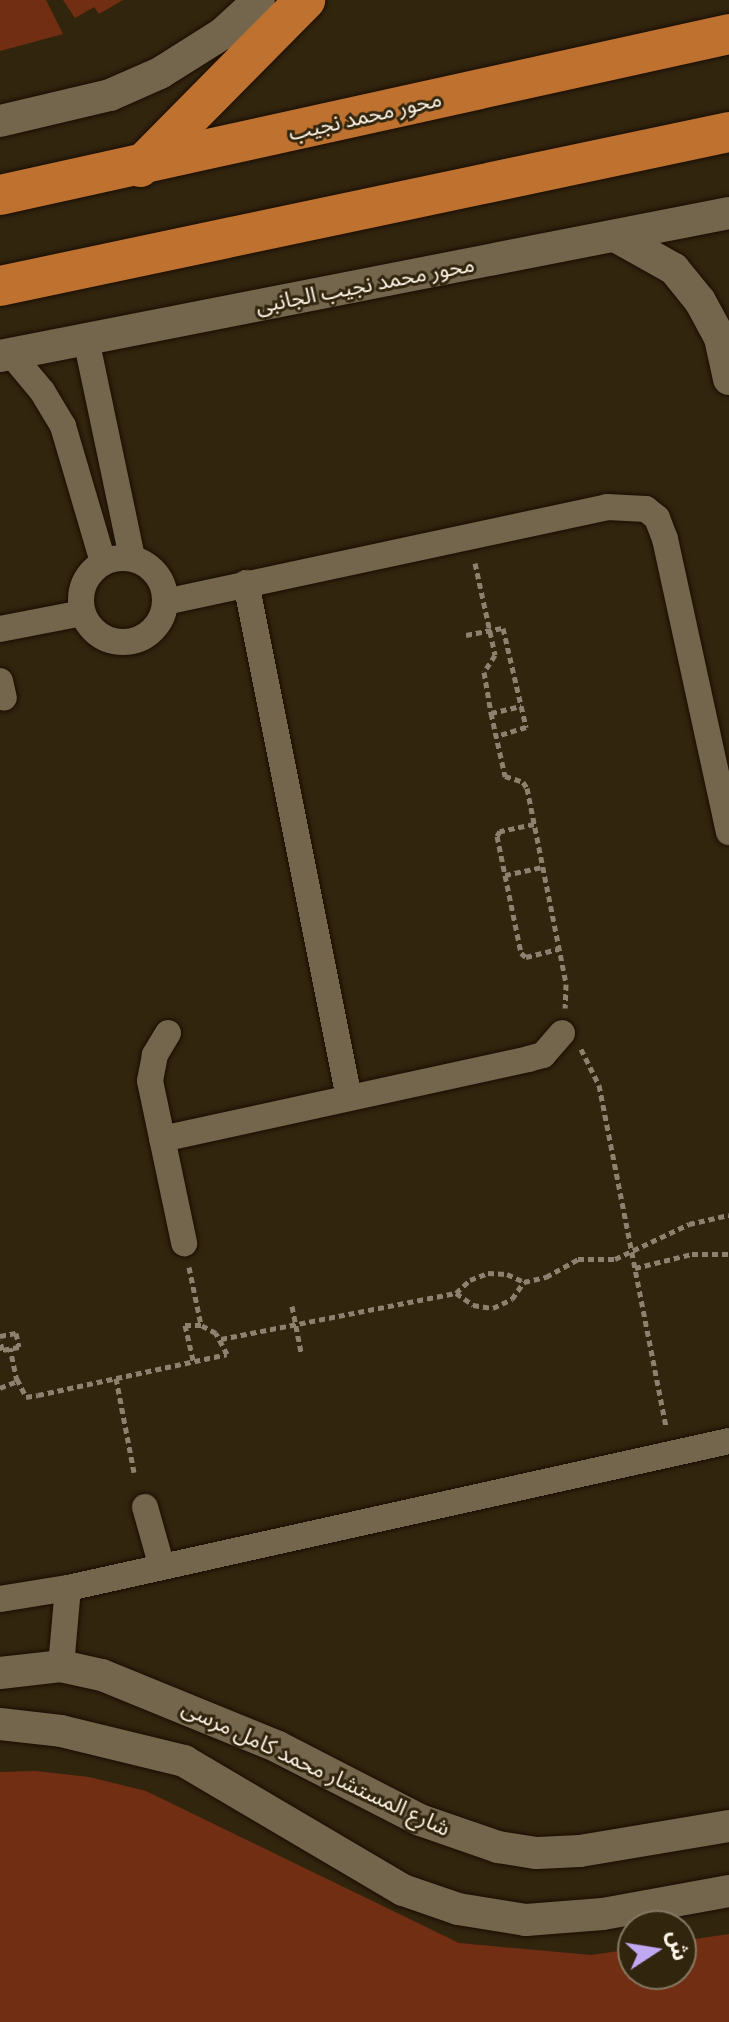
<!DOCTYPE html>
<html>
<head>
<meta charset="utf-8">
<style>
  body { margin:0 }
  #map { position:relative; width:729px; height:2022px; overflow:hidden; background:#32250e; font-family:"Archivo Narrow","Noto Sans Arabic",sans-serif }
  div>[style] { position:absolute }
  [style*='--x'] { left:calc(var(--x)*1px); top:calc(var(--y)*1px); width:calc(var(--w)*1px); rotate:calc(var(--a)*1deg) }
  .building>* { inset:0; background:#722e13 }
  .path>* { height:5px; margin-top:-2.5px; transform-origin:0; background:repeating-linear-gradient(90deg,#8d826f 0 6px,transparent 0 10px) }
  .roads { filter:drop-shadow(0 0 2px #190d00) drop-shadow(0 0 2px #190d00) }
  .minor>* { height:26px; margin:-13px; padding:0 13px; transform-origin:13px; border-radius:13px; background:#74654d }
  .minor>.ring { margin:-13px; padding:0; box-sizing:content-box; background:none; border:26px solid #74654d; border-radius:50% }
  .tertiary>* { height:32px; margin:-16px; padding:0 16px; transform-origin:16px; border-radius:16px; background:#74654d }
  .primary>* { height:40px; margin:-20px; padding:0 20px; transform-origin:20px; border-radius:20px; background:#bf7230 }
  span { translate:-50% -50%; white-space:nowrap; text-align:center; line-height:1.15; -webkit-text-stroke:6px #32250e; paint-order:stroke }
  .street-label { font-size:22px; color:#fdf4e6 }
  .north { position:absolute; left:617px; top:1910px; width:80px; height:80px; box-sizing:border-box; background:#32250e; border:2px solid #837864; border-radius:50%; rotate:78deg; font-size:22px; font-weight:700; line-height:32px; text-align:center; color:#fdf4e6 }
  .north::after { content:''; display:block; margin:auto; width:28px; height:36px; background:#c0a8f3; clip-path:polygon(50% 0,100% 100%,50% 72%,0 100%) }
</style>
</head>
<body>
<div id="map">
  <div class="building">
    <i style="clip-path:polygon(0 0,46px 0,63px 34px,0 51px)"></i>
    <i style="clip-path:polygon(63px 0,123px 0,99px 14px,94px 7px,75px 18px)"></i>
    <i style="clip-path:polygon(36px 1771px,89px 1777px,146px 1791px,459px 1943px,591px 1955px,633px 1949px,633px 1974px,681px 1974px,681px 1941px,729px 1934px,729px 2022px,0 2022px,0 1772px)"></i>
  </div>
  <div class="path">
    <i style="--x:475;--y:563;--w:94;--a:77.7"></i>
    <i style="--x:495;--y:655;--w:20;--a:123"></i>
    <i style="--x:484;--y:672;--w:42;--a:80.3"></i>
    <i style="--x:491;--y:713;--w:65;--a:77.5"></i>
    <i style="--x:505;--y:776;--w:19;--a:18"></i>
    <i style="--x:523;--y:782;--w:7;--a:56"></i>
    <i style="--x:527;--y:788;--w:200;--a:78.7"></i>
    <i style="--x:566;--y:984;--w:24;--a:92"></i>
    <i style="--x:466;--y:635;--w:38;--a:-11"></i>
    <i style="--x:503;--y:628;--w:102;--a:76.9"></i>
    <i style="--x:526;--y:727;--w:31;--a:163"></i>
    <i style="--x:491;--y:713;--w:31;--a:-13"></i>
    <i style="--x:534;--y:824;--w:35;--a:168"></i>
    <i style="--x:500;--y:831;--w:6;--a:121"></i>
    <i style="--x:497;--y:836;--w:119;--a:78.4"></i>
    <i style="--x:521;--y:953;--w:6;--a:39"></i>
    <i style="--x:526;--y:957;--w:34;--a:-14"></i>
    <i style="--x:505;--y:875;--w:39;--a:-12"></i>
    <i style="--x:581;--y:1049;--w:40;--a:63.4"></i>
    <i style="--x:599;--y:1085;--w:349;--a:78.9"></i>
    <i style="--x:189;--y:1267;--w:59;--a:78.3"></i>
    <i style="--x:635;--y:1268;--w:59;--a:-13.8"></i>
    <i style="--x:692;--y:1254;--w:37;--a:0"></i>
    <i style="--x:456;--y:1293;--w:21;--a:35"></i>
    <i style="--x:473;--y:1305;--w:20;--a:9"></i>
    <i style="--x:493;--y:1308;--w:21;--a:-25"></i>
    <i style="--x:512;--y:1299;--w:21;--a:-55"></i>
    <i style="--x:292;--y:1306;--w:47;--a:78.9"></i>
    <i style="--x:0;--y:1336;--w:16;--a:-11"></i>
    <i style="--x:16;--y:1333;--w:14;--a:78"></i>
    <i style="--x:19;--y:1347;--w:17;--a:170"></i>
    <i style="--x:2;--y:1350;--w:10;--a:-101"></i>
    <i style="--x:221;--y:1339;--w:239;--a:-11.1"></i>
    <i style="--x:456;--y:1293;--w:19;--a:-43"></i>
    <i style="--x:470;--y:1280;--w:19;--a:-21"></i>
    <i style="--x:488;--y:1273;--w:19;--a:3"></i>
    <i style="--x:507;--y:1274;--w:19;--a:25"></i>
    <i style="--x:524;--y:1282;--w:23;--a:-13"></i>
    <i style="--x:546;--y:1277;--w:37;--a:-29"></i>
    <i style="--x:578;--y:1259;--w:37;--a:0"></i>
    <i style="--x:615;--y:1259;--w:82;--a:-25.3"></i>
    <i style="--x:689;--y:1224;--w:41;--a:-12.7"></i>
    <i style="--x:116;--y:1378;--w:96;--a:79.2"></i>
    <i style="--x:17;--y:1379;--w:20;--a:63"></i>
    <i style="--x:26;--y:1397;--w:12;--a:-9"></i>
    <i style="--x:38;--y:1395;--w:193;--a:-12.2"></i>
    <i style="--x:227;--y:1354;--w:24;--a:-118"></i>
    <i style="--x:216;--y:1333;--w:17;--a:-152"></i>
    <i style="--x:201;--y:1325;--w:16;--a:180"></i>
    <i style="--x:185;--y:1325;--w:37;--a:77"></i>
    <i style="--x:0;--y:1388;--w:18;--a:-22"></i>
    <i style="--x:17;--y:1381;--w:34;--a:-102"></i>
  </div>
  <div class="roads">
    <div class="minor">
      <i style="--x:86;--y:339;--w:224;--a:78.1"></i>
      <i style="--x:11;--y:354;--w:48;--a:50"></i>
      <i style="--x:42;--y:391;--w:41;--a:59"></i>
      <i style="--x:63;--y:426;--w:142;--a:73.6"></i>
      <i class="ring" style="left:81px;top:558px;width:58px;height:58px"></i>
      <i style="--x:246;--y:583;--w:525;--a:78.69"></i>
      <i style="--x:165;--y:602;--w:452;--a:-12.1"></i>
      <i style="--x:607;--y:507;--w:39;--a:3"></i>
      <i style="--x:646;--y:509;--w:14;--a:39"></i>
      <i style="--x:657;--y:518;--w:22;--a:69"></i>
      <i style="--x:665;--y:539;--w:300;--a:77.7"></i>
      <i style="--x:0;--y:629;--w:84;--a:-11"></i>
      <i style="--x:0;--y:681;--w:17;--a:77"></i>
      <i style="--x:168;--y:1033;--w:26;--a:121"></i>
      <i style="--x:155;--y:1055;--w:26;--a:101"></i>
      <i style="--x:150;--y:1081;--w:166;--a:78.1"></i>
      <i style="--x:162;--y:1139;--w:375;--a:-12.3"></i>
      <i style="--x:528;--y:1059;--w:16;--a:-15"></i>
      <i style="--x:543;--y:1055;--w:29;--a:-49"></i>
      <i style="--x:145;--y:1507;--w:62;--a:74.2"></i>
      <i style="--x:0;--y:1599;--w:69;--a:-9.2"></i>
      <i style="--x:68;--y:1588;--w:677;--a:-12.54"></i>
      <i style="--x:61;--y:1666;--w:78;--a:-84.9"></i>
    </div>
    <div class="tertiary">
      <i style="--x:0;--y:121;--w:113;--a:-13.3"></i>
      <i style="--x:110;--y:95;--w:55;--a:-23.7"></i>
      <i style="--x:160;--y:73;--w:73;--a:-32.2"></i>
      <i style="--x:222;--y:34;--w:50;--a:-42.6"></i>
      <i style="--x:617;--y:237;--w:65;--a:29.3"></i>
      <i style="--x:674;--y:269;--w:41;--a:50.9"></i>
      <i style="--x:700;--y:301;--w:42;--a:61.6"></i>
      <i style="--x:720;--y:338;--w:42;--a:77.6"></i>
      <i style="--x:0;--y:356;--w:743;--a:-11.1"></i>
      <i style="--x:0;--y:1673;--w:61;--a:-6.5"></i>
      <i style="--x:61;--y:1666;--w:42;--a:12.4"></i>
      <i style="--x:102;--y:1675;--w:190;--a:22.2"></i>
      <i style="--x:278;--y:1747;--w:160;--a:27.2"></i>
      <i style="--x:420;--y:1820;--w:83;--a:19.1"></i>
      <i style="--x:498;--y:1847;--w:39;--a:9"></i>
      <i style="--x:537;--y:1853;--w:43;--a:-2.7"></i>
      <i style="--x:580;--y:1851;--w:151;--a:-9.5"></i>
      <i style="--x:0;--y:1724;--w:61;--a:6.5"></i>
      <i style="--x:61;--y:1731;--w:127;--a:13.7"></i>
      <i style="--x:184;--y:1761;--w:254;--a:30.5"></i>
      <i style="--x:403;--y:1890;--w:58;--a:19.1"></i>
      <i style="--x:458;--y:1909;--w:69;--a:9.2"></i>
      <i style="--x:526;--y:1920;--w:77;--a:-4.5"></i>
      <i style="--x:603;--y:1914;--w:128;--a:-10.3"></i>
    </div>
    <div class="primary">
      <i style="--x:140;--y:167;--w:235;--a:-45.3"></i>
      <i style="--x:0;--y:195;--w:747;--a:-12.45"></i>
      <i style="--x:0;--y:286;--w:745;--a:-11.93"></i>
    </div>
  </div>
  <div class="street-label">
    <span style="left:365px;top:116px;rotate:-13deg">محور محمد نجيب</span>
    <span style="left:365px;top:285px;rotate:-11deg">محور محمد نجيب الجانبى</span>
    <span style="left:316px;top:1768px;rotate:25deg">شارع المستشار محمد كامل مرسى</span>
  </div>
  <div class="north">ش</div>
</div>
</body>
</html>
